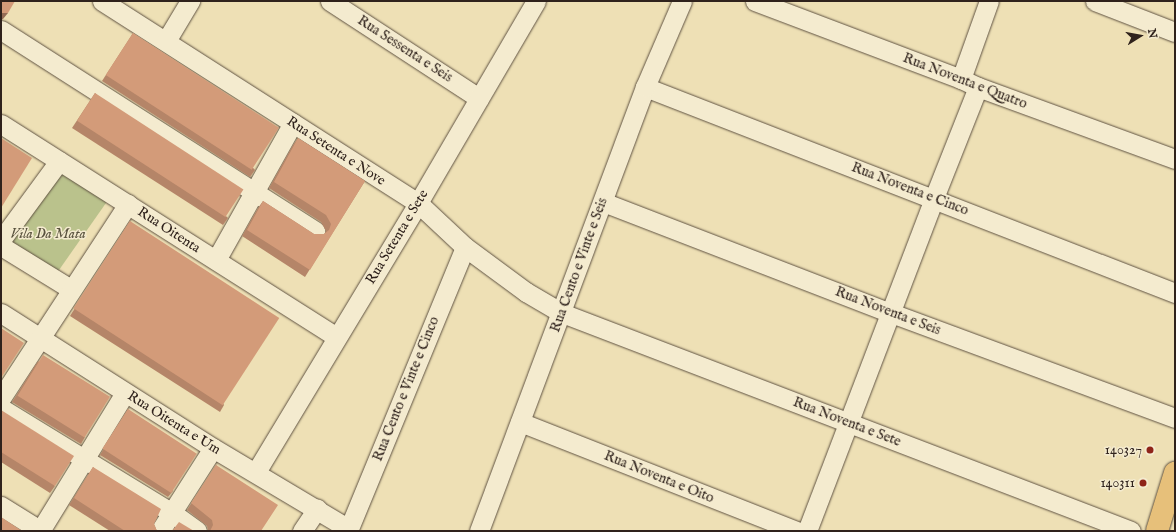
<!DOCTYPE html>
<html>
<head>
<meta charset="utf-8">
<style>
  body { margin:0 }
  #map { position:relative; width:1176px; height:532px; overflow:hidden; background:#eee0b5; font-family:"IM FELL English",serif }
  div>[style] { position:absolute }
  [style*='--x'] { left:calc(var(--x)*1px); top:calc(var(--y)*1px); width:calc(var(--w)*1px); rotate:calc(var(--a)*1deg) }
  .green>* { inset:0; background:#bac28c; transform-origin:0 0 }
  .roads { filter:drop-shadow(0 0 1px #5f5242) drop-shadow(0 0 1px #5f5242) }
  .minor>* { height:19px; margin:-9.5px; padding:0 9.5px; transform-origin:9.5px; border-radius:9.5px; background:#f4ebcf }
  .primary>* { height:22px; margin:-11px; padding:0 11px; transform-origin:11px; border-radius:11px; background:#e7c07a }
  .wall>* { inset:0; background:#b58568 }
  .shaded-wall>* { inset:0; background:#946c55 }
  .building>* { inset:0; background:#d39b79; transform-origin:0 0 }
  .dots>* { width:11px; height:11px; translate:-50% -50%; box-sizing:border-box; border:2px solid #f4ebcf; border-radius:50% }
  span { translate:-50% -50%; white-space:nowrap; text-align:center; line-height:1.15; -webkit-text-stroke:3px #f4ebcf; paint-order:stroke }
  .street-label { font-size:14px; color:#2f221c }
  .park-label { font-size:14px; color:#59523e; font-style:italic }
  .poi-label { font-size:14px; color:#2f221c }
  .right { translate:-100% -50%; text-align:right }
  .frame { position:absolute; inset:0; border:2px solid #2f221c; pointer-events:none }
  .north { position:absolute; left:1120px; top:16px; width:40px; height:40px; -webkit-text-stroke:3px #f4ebcf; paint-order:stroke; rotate:79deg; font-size:11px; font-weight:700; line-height:16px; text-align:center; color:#2f221c }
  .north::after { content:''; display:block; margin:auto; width:14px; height:18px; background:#2f221c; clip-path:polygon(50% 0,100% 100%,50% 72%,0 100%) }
</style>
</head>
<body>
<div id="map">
  <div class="green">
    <i style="left:60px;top:164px;width:60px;height:99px;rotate:35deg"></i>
  </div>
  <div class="roads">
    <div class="minor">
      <i style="--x:102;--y:1;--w:375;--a:32.6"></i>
      <i style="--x:418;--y:203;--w:64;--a:43.1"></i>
      <i style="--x:465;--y:247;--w:76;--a:36.4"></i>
      <i style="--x:526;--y:292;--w:42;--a:30.3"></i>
      <i style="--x:562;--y:313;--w:609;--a:20.96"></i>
      <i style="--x:330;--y:1;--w:178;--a:33.1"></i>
      <i style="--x:755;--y:1;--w:220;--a:20.7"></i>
      <i style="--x:961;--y:79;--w:19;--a:25"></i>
      <i style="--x:978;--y:87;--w:210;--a:20.1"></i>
      <i style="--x:1095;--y:1;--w:86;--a:21.2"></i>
      <i style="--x:1;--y:30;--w:373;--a:32.6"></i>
      <i style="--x:166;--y:41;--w:47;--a:-59"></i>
      <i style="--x:961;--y:79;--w:83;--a:-70.3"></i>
      <i style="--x:645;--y:87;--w:569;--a:21.24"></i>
      <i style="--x:1;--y:124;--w:397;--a:32.4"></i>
      <i style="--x:603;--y:202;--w:309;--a:21.1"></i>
      <i style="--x:891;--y:313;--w:303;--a:20.3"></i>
      <i style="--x:1;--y:240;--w:98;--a:-53.7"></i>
      <i style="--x:1;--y:246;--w:82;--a:31.6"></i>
      <i style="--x:216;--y:260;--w:157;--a:-60.7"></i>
      <i style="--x:1;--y:313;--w:251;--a:32.5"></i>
      <i style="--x:213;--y:448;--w:158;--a:30.8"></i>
      <i style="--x:1;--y:398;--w:232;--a:-56.8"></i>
      <i style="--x:1;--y:408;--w:199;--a:31.5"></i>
      <i style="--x:171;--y:512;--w:32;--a:36"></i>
      <i style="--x:520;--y:422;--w:298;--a:21.5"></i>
      <i style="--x:256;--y:472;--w:314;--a:-58.9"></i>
      <i style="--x:418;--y:203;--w:234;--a:-59.7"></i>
      <i style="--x:1;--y:506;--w:47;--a:32"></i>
      <i style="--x:40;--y:531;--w:162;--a:-58.4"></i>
      <i style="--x:160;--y:531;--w:98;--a:-57.4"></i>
      <i style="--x:302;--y:531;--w:27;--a:-56"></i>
      <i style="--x:348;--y:531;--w:307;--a:-67.6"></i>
      <i style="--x:479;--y:531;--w:474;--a:-69.5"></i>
      <i style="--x:645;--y:87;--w:94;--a:-66.7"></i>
      <i style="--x:807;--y:531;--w:356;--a:-69.1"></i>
      <i style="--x:934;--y:198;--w:119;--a:-68.4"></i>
    </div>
    <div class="primary">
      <i style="--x:1157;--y:531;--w:61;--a:-72.8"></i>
    </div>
  </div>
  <div class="wall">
    <i style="clip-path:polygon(133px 33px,255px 170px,250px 177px,102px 81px)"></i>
    <i style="clip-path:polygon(95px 93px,228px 218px,223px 225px,72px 128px)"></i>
    <i style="clip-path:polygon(298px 138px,365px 181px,305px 277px,242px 236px,258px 208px,263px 201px,314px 234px,324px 234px,325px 233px,326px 231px,321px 222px,269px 188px,293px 145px)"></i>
    <i style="clip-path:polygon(130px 221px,224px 405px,220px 412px,70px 316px)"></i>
    <i style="clip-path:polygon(38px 361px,85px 437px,81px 444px,12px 402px)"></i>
    <i style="clip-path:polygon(128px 409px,173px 491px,168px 497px,100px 455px)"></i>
    <i style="clip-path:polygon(1px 410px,55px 486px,50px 493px,1px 462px)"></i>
    <i style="clip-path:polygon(216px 465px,261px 531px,208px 531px,207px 526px,187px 510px)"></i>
    <i style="clip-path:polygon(93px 467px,154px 524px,157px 531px,110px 531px,69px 505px)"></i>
  </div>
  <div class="shaded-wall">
    <i style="clip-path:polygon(1px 13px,8px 13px,3px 19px,1px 20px)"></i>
  </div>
  <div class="building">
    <i style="clip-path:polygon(1px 1px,15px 1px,8px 13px,1px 13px)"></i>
    <i style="left:133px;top:33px;width:174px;height:50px;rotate:33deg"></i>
    <i style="left:95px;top:93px;width:177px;height:33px;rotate:33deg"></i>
    <i style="clip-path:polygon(1px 138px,32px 158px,1px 208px)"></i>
    <i style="clip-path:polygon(298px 138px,365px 181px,310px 270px,247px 230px,263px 201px,314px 234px,324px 234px,329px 230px,331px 224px,326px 215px,274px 182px)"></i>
    <i style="left:130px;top:221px;width:178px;height:104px;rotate:33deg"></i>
    <i style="clip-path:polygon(1px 328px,24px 343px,1px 378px)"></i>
    <i style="left:43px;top:355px;width:79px;height:48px;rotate:32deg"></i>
    <i style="left:128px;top:409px;width:82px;height:47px;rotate:33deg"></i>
    <i style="clip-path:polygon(1px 410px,74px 456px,55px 486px,1px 452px)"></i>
    <i style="clip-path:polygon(216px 465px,278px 505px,261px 531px,210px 531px,213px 525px,212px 520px,191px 503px)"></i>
    <i style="clip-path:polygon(93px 467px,161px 509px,154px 524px,157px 531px,125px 531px,74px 498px)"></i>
    <i style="clip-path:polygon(1px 517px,22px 531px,1px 531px)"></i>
    <i style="clip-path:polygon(179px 522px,194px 531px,172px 531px)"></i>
  </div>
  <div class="dots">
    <i style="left:1150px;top:450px;background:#8f2418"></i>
    <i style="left:1143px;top:483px;background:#8f2418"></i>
  </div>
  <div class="street-label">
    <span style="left:405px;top:49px;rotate:33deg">Rua Sessenta e Seis</span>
    <span style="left:965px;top:81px;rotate:21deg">Rua Noventa e Quatro</span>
    <span style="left:336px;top:151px;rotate:33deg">Rua Setenta e Nove</span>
    <span style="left:910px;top:189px;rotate:21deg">Rua Noventa e Cinco</span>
    <span style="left:169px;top:230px;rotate:33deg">Rua Oitenta</span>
    <span style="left:397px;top:237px;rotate:-59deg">Rua Setenta e Sete</span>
    <span style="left:579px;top:265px;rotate:-70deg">Rua Cento e Vinte e Seis</span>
    <span style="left:888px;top:311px;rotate:21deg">Rua Noventa e Seis</span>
    <span style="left:406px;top:389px;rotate:-68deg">Rua Cento e Vinte e Cinco</span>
    <span style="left:847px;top:422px;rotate:21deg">Rua Noventa e Sete</span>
    <span style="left:174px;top:423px;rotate:32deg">Rua Oitenta e Um</span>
    <span style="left:659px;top:477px;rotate:22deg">Rua Noventa e Oito</span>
  </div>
  <div class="park-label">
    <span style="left:48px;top:234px">Vila Da Mata</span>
  </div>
  <div class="poi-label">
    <span class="right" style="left:1142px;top:450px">140327</span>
    <span class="right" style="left:1135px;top:483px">140311</span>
  </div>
  <div class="frame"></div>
  <div class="north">N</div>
</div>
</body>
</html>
